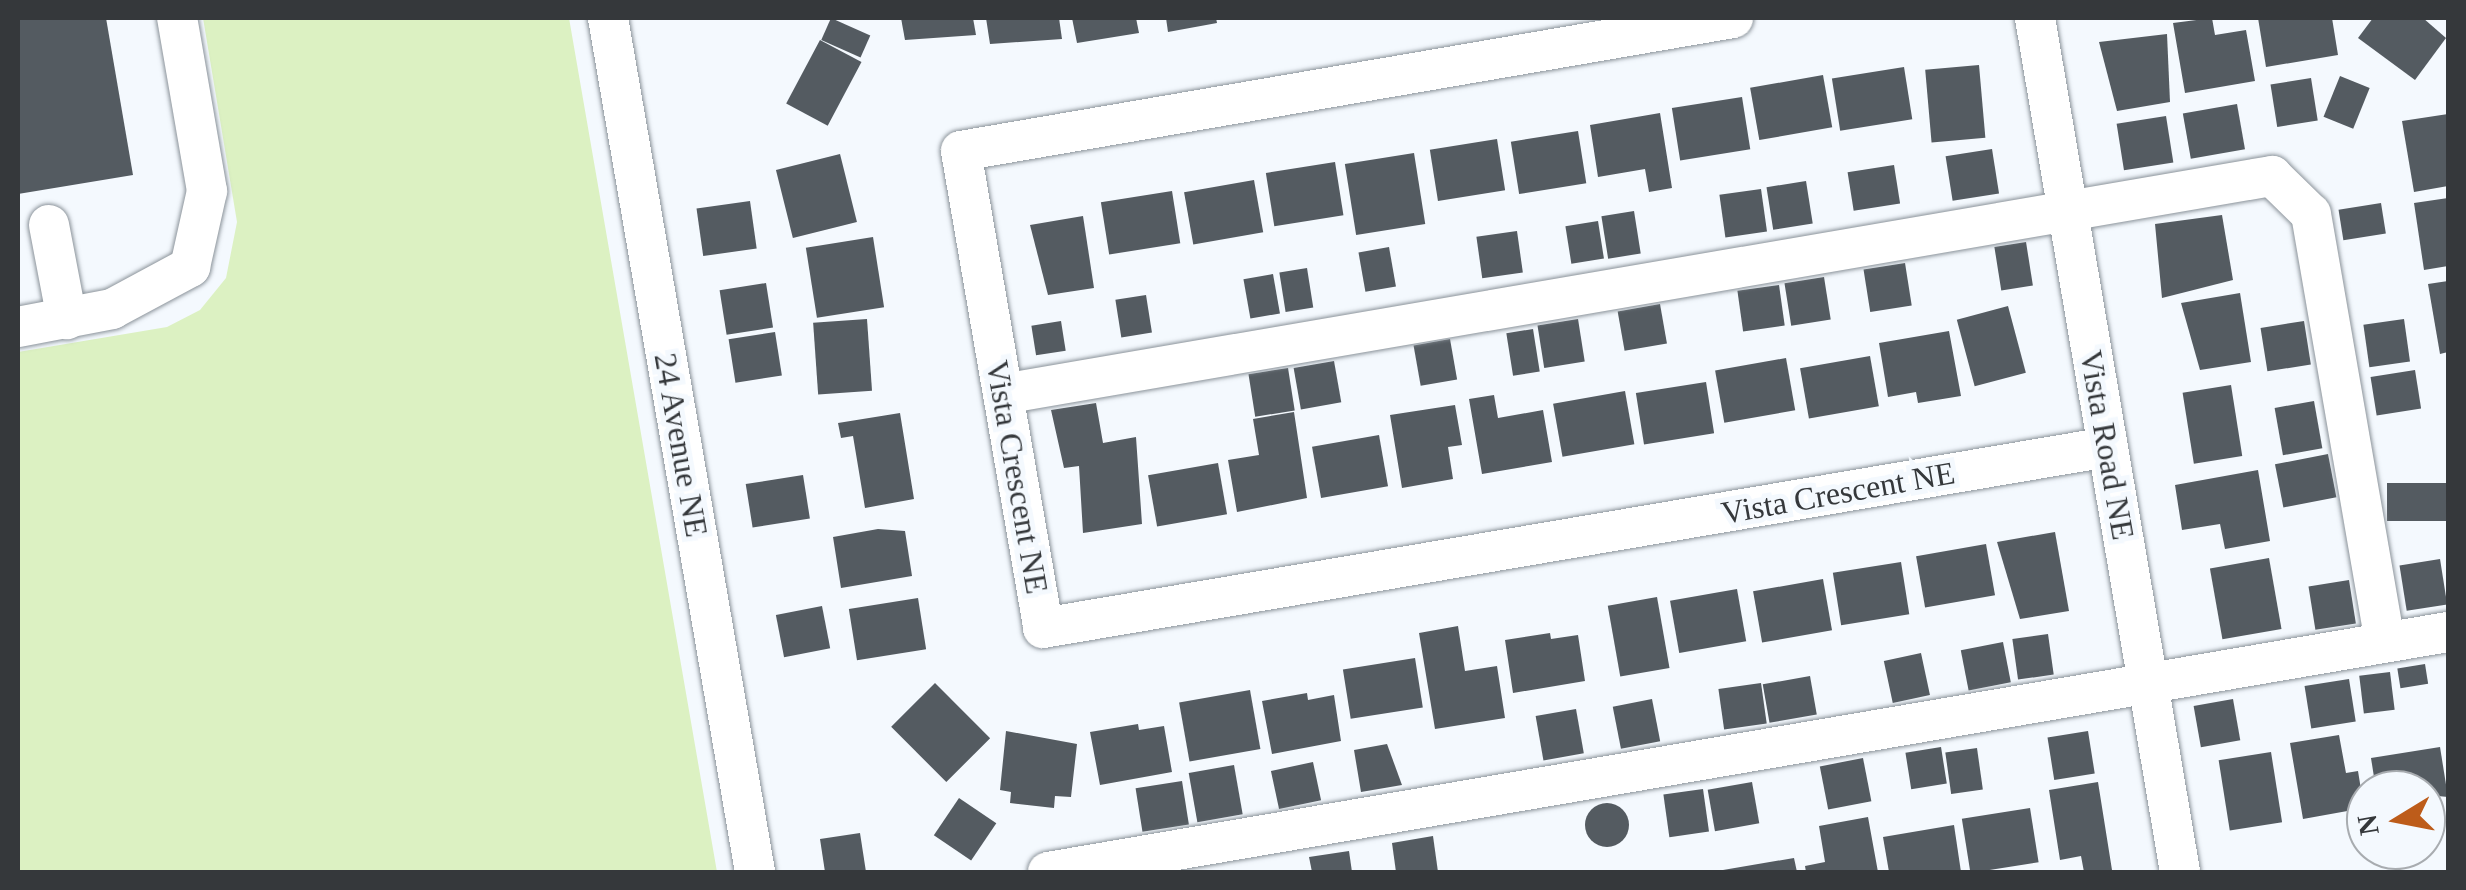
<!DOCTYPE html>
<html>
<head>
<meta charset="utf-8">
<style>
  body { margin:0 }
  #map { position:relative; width:2466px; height:890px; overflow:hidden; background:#f4f9fe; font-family:Georgia,serif }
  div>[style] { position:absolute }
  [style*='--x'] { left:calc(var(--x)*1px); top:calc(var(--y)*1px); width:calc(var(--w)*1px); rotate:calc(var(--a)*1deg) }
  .green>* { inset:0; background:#dcf1c2 }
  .building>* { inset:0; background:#545b61; transform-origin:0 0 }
  .round { border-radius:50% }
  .roads { filter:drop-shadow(0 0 2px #8b939a) drop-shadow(0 0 2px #8b939a) }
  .minor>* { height:40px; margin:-20px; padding:0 20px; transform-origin:20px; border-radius:20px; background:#fff }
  span { translate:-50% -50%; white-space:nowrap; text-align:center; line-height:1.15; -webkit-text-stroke:10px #f4f9fe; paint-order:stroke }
  .street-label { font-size:32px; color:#35383b }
  .frame { position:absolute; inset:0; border:20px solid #35383b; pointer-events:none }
  .north { position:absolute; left:2346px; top:770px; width:100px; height:100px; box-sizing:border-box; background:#f4f9fe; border:2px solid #a8acb0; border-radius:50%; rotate:260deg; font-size:28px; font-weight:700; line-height:40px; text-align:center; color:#35383b }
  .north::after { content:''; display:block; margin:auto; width:35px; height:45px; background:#bd5c1a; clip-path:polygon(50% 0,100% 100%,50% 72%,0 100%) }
</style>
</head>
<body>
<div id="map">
  <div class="green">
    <i style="clip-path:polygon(203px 18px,569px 18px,717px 872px,18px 872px,18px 352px,167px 327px,200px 310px,226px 278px,237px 222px)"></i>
  </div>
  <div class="building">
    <i style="clip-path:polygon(18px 18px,106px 18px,133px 175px,18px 194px)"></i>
    <i style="left:831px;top:18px;width:43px;height:24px;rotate:24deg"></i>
    <i style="clip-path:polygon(901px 18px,973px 18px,976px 35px,905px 40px)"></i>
    <i style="clip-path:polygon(986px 18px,1059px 18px,1062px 39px,990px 44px)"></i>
    <i style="clip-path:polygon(1072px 18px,1136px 18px,1139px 33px,1077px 43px)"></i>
    <i style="clip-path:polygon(1166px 18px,1216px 18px,1217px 23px,1168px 32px)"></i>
    <i style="clip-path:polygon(2212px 18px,2215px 35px,2246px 30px,2255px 81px,2185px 93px,2173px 23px)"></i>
    <i style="clip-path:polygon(2258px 18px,2332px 18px,2338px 55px,2266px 67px)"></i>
    <i style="clip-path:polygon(2373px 18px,2423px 18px,2446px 38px,2415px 80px,2358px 38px)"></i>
    <i style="clip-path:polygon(2167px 34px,2170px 102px,2117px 111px,2099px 42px)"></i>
    <i style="left:820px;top:40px;width:47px;height:72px;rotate:28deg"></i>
    <i style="left:1979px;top:65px;width:73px;height:54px;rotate:85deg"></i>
    <i style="left:1904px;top:67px;width:53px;height:73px;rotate:81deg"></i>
    <i style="left:1823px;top:75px;width:53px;height:74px;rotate:80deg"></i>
    <i style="left:2340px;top:76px;width:32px;height:44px;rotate:22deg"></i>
    <i style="left:2311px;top:78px;width:43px;height:41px;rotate:81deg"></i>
    <i style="left:1742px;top:97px;width:53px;height:71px;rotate:81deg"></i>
    <i style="left:2237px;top:104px;width:46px;height:55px;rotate:80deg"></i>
    <i style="clip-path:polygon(1660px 113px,1672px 188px,1649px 192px,1645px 169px,1598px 177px,1590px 125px)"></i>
    <i style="clip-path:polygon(2448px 114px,2448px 186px,2414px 192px,2402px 121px)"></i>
    <i style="left:2166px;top:116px;width:47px;height:50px;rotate:81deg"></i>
    <i style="left:1578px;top:131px;width:53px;height:68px;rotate:81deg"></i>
    <i style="left:1497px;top:139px;width:52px;height:68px;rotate:81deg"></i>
    <i style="left:1992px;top:149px;width:45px;height:47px;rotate:81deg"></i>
    <i style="left:1414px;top:153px;width:72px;height:70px;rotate:81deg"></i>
    <i style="left:840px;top:154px;width:70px;height:66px;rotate:76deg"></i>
    <i style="left:1335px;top:162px;width:54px;height:70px;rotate:81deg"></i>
    <i style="left:1894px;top:165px;width:39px;height:47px;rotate:81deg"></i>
    <i style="left:1254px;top:180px;width:53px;height:71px;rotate:80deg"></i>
    <i style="left:1806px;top:181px;width:43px;height:40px;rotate:81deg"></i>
    <i style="left:1761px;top:189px;width:43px;height:42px;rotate:82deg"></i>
    <i style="left:1172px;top:191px;width:53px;height:72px;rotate:81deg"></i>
    <i style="clip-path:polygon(2448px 198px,2448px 266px,2424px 270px,2414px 203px)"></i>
    <i style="left:750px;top:201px;width:48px;height:54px;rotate:82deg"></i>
    <i style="left:2381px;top:203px;width:31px;height:43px;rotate:81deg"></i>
    <i style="left:1634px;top:211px;width:43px;height:33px;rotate:81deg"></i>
    <i style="clip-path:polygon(2222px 215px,2233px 280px,2162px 298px,2155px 224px)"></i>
    <i style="clip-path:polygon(1083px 216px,1094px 288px,1048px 295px,1030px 225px)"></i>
    <i style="left:1598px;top:221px;width:38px;height:33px;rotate:81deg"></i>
    <i style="left:1517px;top:231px;width:42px;height:41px;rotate:82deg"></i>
    <i style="left:873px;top:237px;width:71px;height:68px;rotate:81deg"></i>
    <i style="left:2026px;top:242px;width:44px;height:32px;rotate:81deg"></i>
    <i style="left:1389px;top:247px;width:40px;height:31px;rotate:80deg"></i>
    <i style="left:1905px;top:263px;width:43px;height:42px;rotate:81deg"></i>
    <i style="left:1307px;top:268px;width:40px;height:28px;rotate:81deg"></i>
    <i style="left:1273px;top:274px;width:40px;height:30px;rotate:80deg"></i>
    <i style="left:1824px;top:277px;width:43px;height:40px;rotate:81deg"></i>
    <i style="clip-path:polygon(2448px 281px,2448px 352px,2440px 354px,2428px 284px)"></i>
    <i style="left:766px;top:283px;width:45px;height:47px;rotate:81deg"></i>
    <i style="left:1779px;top:285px;width:41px;height:42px;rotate:82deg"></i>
    <i style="clip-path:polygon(2240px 293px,2251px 362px,2200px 370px,2181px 303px)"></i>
    <i style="left:1146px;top:295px;width:38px;height:31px;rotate:81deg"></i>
    <i style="left:1660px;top:304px;width:40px;height:43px;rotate:80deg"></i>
    <i style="left:2008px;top:306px;width:69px;height:53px;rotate:75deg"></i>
    <i style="left:867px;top:319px;width:72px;height:54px;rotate:86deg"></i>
    <i style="left:1578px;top:319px;width:43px;height:41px;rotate:81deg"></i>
    <i style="left:2404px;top:319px;width:43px;height:41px;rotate:82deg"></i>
    <i style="left:1061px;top:321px;width:30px;height:30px;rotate:81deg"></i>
    <i style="left:2304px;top:321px;width:44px;height:44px;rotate:81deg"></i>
    <i style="left:1533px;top:329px;width:43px;height:27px;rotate:81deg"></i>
    <i style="clip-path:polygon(1949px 331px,1961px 396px,1918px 403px,1916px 392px,1888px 397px,1879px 343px)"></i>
    <i style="left:775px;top:332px;width:44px;height:47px;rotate:81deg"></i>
    <i style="left:1450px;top:339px;width:41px;height:37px;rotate:80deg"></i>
    <i style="left:1870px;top:356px;width:51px;height:71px;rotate:80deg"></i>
    <i style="left:1786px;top:358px;width:53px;height:72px;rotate:80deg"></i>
    <i style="left:1334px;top:361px;width:42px;height:41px;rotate:80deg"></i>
    <i style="left:1288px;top:368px;width:43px;height:40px;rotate:81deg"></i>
    <i style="left:2415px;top:370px;width:39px;height:45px;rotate:81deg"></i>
    <i style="left:1706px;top:382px;width:52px;height:71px;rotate:81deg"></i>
    <i style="left:2231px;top:385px;width:72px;height:49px;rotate:81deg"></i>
    <i style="left:1625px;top:391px;width:54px;height:73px;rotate:80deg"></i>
    <i style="clip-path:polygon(1494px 395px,1498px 418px,1543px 410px,1552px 462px,1482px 474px,1469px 399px)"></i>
    <i style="left:2314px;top:401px;width:48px;height:40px;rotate:80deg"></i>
    <i style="clip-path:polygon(1096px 403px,1103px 443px,1136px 437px,1142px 524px,1083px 533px,1079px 466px,1064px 468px,1051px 410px)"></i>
    <i style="clip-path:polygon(1455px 405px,1462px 445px,1448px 447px,1453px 479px,1402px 488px,1390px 415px)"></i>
    <i style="clip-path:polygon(1294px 412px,1307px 498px,1237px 512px,1228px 460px,1259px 455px,1253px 419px)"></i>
    <i style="clip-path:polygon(900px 413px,914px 499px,865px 508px,853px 436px,841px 438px,838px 423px)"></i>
    <i style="left:1379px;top:435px;width:52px;height:68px;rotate:80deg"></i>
    <i style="left:2328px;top:454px;width:44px;height:54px;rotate:79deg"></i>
    <i style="left:1218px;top:463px;width:52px;height:71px;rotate:80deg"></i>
    <i style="clip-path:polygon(2258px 470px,2270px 541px,2225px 549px,2220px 524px,2182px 530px,2175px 485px)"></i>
    <i style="left:803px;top:475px;width:44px;height:58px;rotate:81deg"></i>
    <i style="left:2448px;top:483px;width:38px;height:61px;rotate:90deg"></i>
    <i style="clip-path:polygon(878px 529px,905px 531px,912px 576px,841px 588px,833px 537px)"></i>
    <i style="clip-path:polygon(2055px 532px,2069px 611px,2020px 619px,1997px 542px)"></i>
    <i style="left:1986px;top:544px;width:52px;height:71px;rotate:80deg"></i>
    <i style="left:2269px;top:558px;width:72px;height:60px;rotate:80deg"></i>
    <i style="left:2440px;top:559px;width:46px;height:41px;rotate:81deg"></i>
    <i style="left:1901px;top:562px;width:53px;height:69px;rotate:81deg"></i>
    <i style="left:1823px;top:579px;width:52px;height:71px;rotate:80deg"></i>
    <i style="left:2349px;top:580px;width:44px;height:41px;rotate:81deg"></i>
    <i style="left:1737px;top:589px;width:53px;height:68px;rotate:80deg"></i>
    <i style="left:1657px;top:597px;width:72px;height:50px;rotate:80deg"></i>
    <i style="left:918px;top:598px;width:52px;height:70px;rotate:81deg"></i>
    <i style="left:822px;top:606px;width:43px;height:47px;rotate:79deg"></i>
    <i style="clip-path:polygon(1458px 626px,1465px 671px,1497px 666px,1505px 718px,1435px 729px,1419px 633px)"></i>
    <i style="clip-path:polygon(1550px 633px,1551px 639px,1578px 635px,1585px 681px,1513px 693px,1505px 640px)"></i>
    <i style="left:2048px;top:634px;width:41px;height:36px;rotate:82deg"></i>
    <i style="left:2003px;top:642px;width:41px;height:43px;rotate:79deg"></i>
    <i style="left:1921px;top:653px;width:43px;height:38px;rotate:78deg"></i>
    <i style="left:1415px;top:658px;width:50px;height:73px;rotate:81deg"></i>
    <i style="left:2425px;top:664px;width:20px;height:28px;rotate:81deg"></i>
    <i style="left:2390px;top:672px;width:38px;height:31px;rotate:83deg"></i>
    <i style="left:1810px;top:676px;width:39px;height:48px;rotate:80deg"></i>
    <i style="left:2349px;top:679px;width:43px;height:45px;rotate:81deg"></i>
    <i style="left:935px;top:683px;width:78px;height:62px;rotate:45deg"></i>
    <i style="left:1761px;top:683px;width:41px;height:43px;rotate:82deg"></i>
    <i style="left:1250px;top:690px;width:60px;height:72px;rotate:80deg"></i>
    <i style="clip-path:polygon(1307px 693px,1308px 700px,1334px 695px,1341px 741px,1272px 754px,1262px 701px)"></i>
    <i style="left:1652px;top:699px;width:43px;height:40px;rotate:79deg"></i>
    <i style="left:2233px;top:699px;width:42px;height:40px;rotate:80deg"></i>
    <i style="left:1576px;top:709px;width:45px;height:41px;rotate:80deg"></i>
    <i style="clip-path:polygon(1138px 724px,1139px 730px,1164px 726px,1172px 772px,1100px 785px,1090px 732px)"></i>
    <i style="clip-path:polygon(1006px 731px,1077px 744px,1071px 797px,1055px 796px,1054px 808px,1010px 803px,1011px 792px,1000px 790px)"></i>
    <i style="left:2088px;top:731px;width:43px;height:41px;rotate:81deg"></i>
    <i style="clip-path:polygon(2339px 735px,2346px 773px,2358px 771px,2364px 808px,2303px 819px,2290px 743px)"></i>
    <i style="clip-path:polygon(1387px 744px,1402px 785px,1361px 792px,1354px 750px)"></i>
    <i style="left:1941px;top:747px;width:37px;height:36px;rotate:81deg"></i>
    <i style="clip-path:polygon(2440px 747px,2448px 797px,2376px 790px,2371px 758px)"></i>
    <i style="left:1977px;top:748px;width:42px;height:32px;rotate:82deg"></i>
    <i style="left:2271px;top:752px;width:71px;height:53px;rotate:81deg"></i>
    <i style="left:1863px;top:758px;width:44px;height:44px;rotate:79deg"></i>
    <i style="left:1313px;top:762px;width:39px;height:43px;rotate:78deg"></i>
    <i style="left:1234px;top:765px;width:50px;height:46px;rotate:80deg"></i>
    <i style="left:1182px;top:781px;width:44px;height:47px;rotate:81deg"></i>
    <i style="left:1752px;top:782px;width:42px;height:45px;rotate:80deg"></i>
    <i style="clip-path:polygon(2098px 782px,2112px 870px,2084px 872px,2081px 856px,2060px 860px,2049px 790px)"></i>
    <i style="left:1703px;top:789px;width:43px;height:40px;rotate:82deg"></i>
    <i style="left:959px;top:798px;width:45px;height:45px;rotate:34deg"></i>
    <i class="round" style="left:1585px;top:803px;width:44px;height:44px"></i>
    <i style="left:2030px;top:808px;width:55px;height:69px;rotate:81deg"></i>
    <i style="clip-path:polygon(1868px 817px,1878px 872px,1806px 872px,1805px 866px,1825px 862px,1819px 826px)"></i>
    <i style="clip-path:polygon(1954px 825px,1961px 872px,1889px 872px,1883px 837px)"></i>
    <i style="clip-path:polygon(860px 833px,866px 872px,825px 872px,820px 839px)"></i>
    <i style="clip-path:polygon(1433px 836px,1438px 872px,1396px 872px,1392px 843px)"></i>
    <i style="clip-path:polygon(1349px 851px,1352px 872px,1312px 872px,1309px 857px)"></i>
    <i style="clip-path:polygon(1794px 858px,1797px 872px,1723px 872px,1723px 870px)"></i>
  </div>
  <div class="roads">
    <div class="minor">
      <i style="--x:608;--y:18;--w:867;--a:80.23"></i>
      <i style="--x:1733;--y:18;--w:783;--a:170.23"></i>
      <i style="--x:961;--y:151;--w:484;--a:80.2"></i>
      <i style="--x:1043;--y:628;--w:1079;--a:-9.65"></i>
      <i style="--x:2035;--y:18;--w:866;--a:80.36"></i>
      <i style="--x:49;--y:225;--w:96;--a:79.2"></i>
      <i style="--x:18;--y:327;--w:96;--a:-10.8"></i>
      <i style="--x:112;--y:309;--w:89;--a:-28.3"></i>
      <i style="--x:190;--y:267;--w:78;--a:-77.4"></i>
      <i style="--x:207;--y:191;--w:176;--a:-99.8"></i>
      <i style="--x:1003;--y:394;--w:1288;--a:-9.75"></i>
      <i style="--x:2272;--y:176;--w:54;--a:44.3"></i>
      <i style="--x:2311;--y:214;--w:434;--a:80.2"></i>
      <i style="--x:1048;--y:872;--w:1420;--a:-9.73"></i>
    </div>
  </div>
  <div class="street-label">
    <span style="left:681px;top:445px;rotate:80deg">24 Avenue NE</span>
    <span style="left:2107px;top:445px;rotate:80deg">Vista Road NE</span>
    <span style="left:1017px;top:477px;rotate:80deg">Vista Crescent NE</span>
    <span style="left:1838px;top:493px;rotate:-10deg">Vista Crescent NE</span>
  </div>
  <div class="frame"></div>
  <div class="north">N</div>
</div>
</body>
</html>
